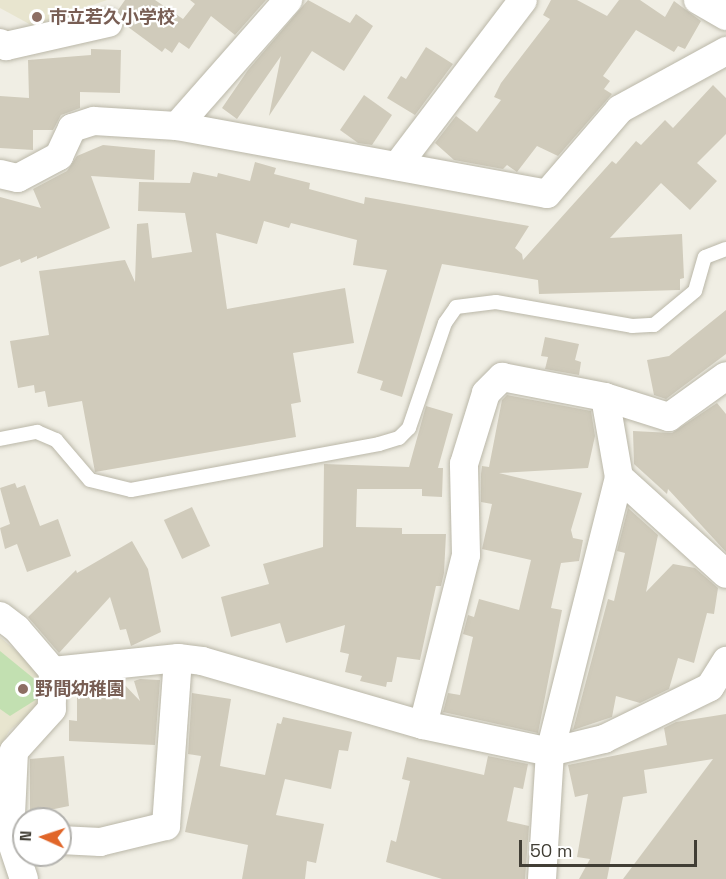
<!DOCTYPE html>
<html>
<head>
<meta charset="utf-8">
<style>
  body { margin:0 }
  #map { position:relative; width:726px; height:879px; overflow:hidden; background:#f0eee4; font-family:"Space Grotesk","Noto Sans JP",sans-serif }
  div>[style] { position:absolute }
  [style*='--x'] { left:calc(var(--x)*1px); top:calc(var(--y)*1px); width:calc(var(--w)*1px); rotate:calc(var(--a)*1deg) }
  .education>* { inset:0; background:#e8e5cf }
  .green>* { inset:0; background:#c2e0b1 }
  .building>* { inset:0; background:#d0cbbb; transform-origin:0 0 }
  .roads { filter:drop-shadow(0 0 2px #bab7a8) drop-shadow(0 0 2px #bab7a8) }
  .service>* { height:14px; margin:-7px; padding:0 7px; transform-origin:7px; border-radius:7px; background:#fff }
  .minor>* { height:28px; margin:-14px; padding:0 14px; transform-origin:14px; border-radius:14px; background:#fff }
  .dots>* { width:16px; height:16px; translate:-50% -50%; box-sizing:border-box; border:3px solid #fff; border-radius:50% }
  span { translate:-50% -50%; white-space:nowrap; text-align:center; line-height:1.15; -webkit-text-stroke:4.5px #fff; paint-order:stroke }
  .education-label { font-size:18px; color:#785e54; font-weight:700 }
  .left { translate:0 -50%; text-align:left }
  .north { position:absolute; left:12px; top:807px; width:60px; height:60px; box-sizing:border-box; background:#fff; border:2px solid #b3b2ae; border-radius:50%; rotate:273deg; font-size:16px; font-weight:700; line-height:24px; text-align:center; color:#413e35 }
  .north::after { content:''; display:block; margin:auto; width:21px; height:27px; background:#e16629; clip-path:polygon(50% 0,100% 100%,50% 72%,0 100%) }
  .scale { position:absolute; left:519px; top:840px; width:178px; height:27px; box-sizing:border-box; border:3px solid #413e35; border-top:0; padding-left:8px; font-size:18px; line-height:21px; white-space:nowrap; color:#413e35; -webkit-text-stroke:4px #fff; paint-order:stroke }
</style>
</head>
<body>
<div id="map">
  <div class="education">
    <i style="clip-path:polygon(0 0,107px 0,33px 26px,0 8px)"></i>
    <i style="clip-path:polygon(0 637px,46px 677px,45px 702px,10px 730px,0 746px)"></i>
  </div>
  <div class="green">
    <i style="clip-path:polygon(0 651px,38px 682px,37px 699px,10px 716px,0 709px)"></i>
  </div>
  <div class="building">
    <i style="clip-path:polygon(125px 0,155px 0,183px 19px,195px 4px,190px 0,266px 0,235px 35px,211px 16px,189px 49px,179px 42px,172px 53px,165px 48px,162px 52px,124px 24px,118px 10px)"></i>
    <i style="clip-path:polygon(308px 0,350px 23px,356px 14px,373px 26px,344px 71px,312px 51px,269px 116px,281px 56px,237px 119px,222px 108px,248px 70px)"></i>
    <i style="clip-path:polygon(551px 0,577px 0,607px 16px,619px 0,640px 0,665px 17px,674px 1px,701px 21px,685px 49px,678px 46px,674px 52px,636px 30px,603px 76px,610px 81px,604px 89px,612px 94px,558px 156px,537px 146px,517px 172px,507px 165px,503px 169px,454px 160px,435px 143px,456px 116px,477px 132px,501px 100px,494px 97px,501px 83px,550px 19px,543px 15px)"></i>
    <i style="clip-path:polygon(426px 47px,453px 64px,415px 115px,387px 98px,401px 76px,406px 79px)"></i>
    <i style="clip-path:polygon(91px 49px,121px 50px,120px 93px,80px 92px,80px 108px,61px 115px,53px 130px,33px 130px,33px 150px,0 148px,0 96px,29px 98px,28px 60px,91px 55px)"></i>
    <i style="clip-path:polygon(713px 85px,726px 98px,726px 134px,697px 163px,717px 181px,690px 210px,661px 183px,610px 238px,682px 234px,684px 278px,680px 279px,680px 290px,539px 294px,538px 280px,442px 264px,402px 397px,380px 390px,383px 381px,357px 373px,387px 270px,353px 265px,357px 240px,291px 223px,289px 228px,264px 221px,257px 244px,216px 233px,227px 309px,345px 288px,354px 343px,293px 353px,301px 402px,291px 404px,296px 437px,95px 472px,82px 401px,48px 407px,45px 391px,35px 393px,34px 385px,18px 388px,10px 341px,49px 335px,39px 271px,125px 260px,135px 282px,137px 224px,148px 223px,152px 258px,192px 252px,185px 213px,138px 211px,139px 182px,190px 183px,193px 172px,217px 177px,218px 173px,250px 181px,255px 162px,276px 168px,274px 174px,310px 183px,309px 189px,364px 204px,365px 197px,529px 226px,515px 248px,522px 254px,523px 260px,612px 161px,616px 164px,636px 141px,641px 145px,665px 120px,673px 128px)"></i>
    <i style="clip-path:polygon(364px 95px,392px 115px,372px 145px,358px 143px,340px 130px)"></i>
    <i style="clip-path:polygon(103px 145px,155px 150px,154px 180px,91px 176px,110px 228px,37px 259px,37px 256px,21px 263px,20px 259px,0 267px,0 197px,41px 208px,33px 189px,67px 171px,77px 156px)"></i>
    <i style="clip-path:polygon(726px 310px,726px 354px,666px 399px,654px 395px,647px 360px,669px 356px)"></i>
    <i style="clip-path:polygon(545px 337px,579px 344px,575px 360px,581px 362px,579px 375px,545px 369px,548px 357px,541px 356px)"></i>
    <i style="clip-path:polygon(507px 395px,591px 411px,595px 436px,588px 468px,499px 473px,582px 493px,571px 530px,573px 538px,583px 540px,579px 561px,561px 563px,551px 608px,562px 610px,538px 733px,443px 712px,448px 693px,460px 695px,473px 637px,463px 634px,468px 615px,474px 617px,479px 599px,519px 610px,531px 560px,482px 549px,492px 504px,481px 502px,481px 474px,482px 466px,489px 467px,502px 400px)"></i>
    <i style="clip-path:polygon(717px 403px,726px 414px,726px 552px,668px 489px,667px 494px,634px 464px,633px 431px,672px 433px)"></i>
    <i style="clip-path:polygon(426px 406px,453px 414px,438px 468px,443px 468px,442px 497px,422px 496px,422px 489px,357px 489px,356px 527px,402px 528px,402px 534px,446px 534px,444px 573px,441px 586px,436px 586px,420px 660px,397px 657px,392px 682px,387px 682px,386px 687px,360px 681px,362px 676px,345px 672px,349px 654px,340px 652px,345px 625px,286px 643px,280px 623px,231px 637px,221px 597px,269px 584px,263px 564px,323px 547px,324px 464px,409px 467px)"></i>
    <i style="clip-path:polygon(15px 483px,17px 488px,25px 485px,40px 526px,58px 519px,71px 556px,27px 572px,17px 544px,5px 549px,0 528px,10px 524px,0 488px)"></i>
    <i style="left:192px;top:507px;width:43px;height:31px;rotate:65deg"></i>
    <i style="clip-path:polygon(628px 508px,658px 535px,646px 592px,673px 564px,695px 568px,718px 588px,714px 614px,707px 613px,694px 663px,678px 658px,669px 689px,640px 703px,616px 696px,612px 717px,573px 730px,608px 599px,614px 601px,625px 553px,617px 551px)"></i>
    <i style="clip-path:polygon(132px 541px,148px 569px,161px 632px,131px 646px,126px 629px,120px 630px,110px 597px,59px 653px,28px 617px,76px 570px,77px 573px)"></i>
    <i style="clip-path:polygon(140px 679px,160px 680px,155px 745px,69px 741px,69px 720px,77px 721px,77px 691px,91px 691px,91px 684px,121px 681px,140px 701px,134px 681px)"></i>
    <i style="clip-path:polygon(192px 693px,231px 699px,220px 766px,265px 775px,277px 723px,281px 724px,283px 717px,352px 732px,348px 751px,339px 750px,331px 789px,285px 779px,276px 815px,324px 824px,316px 863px,307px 861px,305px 879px,242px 879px,248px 845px,185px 832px,201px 756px,188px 754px)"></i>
    <i style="clip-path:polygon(726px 714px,726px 879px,623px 879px,713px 759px,644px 770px,647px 793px,623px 797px,607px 879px,579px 879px,590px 859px,577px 857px,588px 794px,575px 797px,568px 765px,667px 745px,664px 728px,676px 722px)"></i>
    <i style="clip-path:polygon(64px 756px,69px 806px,30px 814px,30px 759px)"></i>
    <i style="clip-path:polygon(488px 756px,528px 764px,523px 789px,514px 787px,507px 821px,529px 826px,525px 879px,442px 879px,386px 862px,391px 840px,396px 842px,410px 781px,402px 779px,407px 757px,484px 775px)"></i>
  </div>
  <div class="roads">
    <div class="service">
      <i style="--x:0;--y:439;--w:38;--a:-11"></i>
      <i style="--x:37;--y:432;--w:21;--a:23"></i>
      <i style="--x:56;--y:440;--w:52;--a:49.6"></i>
      <i style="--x:90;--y:480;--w:42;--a:13.7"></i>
      <i style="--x:131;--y:490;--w:252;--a:-10.5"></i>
      <i style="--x:379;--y:444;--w:21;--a:-17"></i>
      <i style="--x:399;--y:438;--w:14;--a:-45"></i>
      <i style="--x:409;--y:428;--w:111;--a:-71.1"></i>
      <i style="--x:445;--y:323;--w:19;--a:-55"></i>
      <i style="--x:456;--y:307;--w:40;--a:-7.1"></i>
      <i style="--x:496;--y:302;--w:138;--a:10"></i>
      <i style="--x:632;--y:326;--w:22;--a:-3"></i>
      <i style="--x:654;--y:325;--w:53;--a:-39.7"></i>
      <i style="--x:695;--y:291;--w:35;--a:-74"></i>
      <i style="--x:705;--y:257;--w:22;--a:-21"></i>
    </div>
    <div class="minor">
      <i style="--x:698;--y:0;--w:32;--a:30"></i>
      <i style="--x:0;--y:43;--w:7;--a:27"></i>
      <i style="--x:6;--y:46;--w:105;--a:-12.7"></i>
      <i style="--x:177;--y:126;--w:376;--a:10.4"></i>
      <i style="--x:547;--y:194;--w:112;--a:-49.3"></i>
      <i style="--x:620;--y:109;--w:121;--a:-28.7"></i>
      <i style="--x:397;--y:166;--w:208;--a:-52.8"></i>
      <i style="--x:0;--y:174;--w:18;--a:13"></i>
      <i style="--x:18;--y:178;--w:47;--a:-28.2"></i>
      <i style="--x:59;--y:156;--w:31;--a:-65"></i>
      <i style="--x:72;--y:128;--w:23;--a:-18"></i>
      <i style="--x:94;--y:121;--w:83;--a:3.4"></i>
      <i style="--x:177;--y:126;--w:168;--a:-48.6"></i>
      <i style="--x:605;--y:397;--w:81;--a:80.1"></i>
      <i style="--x:619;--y:477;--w:144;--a:42.2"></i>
      <i style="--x:0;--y:616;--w:21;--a:37"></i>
      <i style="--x:17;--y:629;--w:55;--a:49.4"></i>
      <i style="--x:53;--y:671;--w:38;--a:92"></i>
      <i style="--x:52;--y:709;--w:57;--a:132.1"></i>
      <i style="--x:14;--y:751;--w:86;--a:92.7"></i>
      <i style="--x:10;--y:837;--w:44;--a:71.6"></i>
      <i style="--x:53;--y:671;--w:126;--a:-5.9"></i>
      <i style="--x:178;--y:658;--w:24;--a:7"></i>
      <i style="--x:202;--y:661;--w:230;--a:16.2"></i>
      <i style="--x:423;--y:725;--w:130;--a:12"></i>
      <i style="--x:550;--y:752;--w:56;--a:-13.5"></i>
      <i style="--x:604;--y:739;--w:118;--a:-26.1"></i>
      <i style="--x:710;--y:687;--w:31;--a:-58"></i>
      <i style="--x:423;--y:725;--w:175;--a:-75.8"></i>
      <i style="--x:466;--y:555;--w:91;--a:-91.3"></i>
      <i style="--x:464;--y:464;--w:74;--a:-72.8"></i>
      <i style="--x:486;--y:393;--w:23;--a:-45"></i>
      <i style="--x:502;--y:377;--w:105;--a:11"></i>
      <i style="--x:605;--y:397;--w:67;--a:17.4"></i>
      <i style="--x:669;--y:417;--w:70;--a:-35.7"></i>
      <i style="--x:60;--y:840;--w:40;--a:2.9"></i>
      <i style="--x:100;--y:842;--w:68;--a:-13.6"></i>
      <i style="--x:166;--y:826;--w:168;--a:-85.9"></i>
      <i style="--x:542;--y:879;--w:127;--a:-86.4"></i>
      <i style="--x:550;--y:752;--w:284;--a:-75.9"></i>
    </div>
  </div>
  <div class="dots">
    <i style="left:37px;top:17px;background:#8d6e63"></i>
    <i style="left:23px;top:689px;background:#8d6e63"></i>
  </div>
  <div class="education-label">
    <span class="left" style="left:49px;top:17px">市立若久小学校</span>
    <span class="left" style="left:35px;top:689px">野間幼稚園</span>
  </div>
  <div class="north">N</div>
  <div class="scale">50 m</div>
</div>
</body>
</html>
